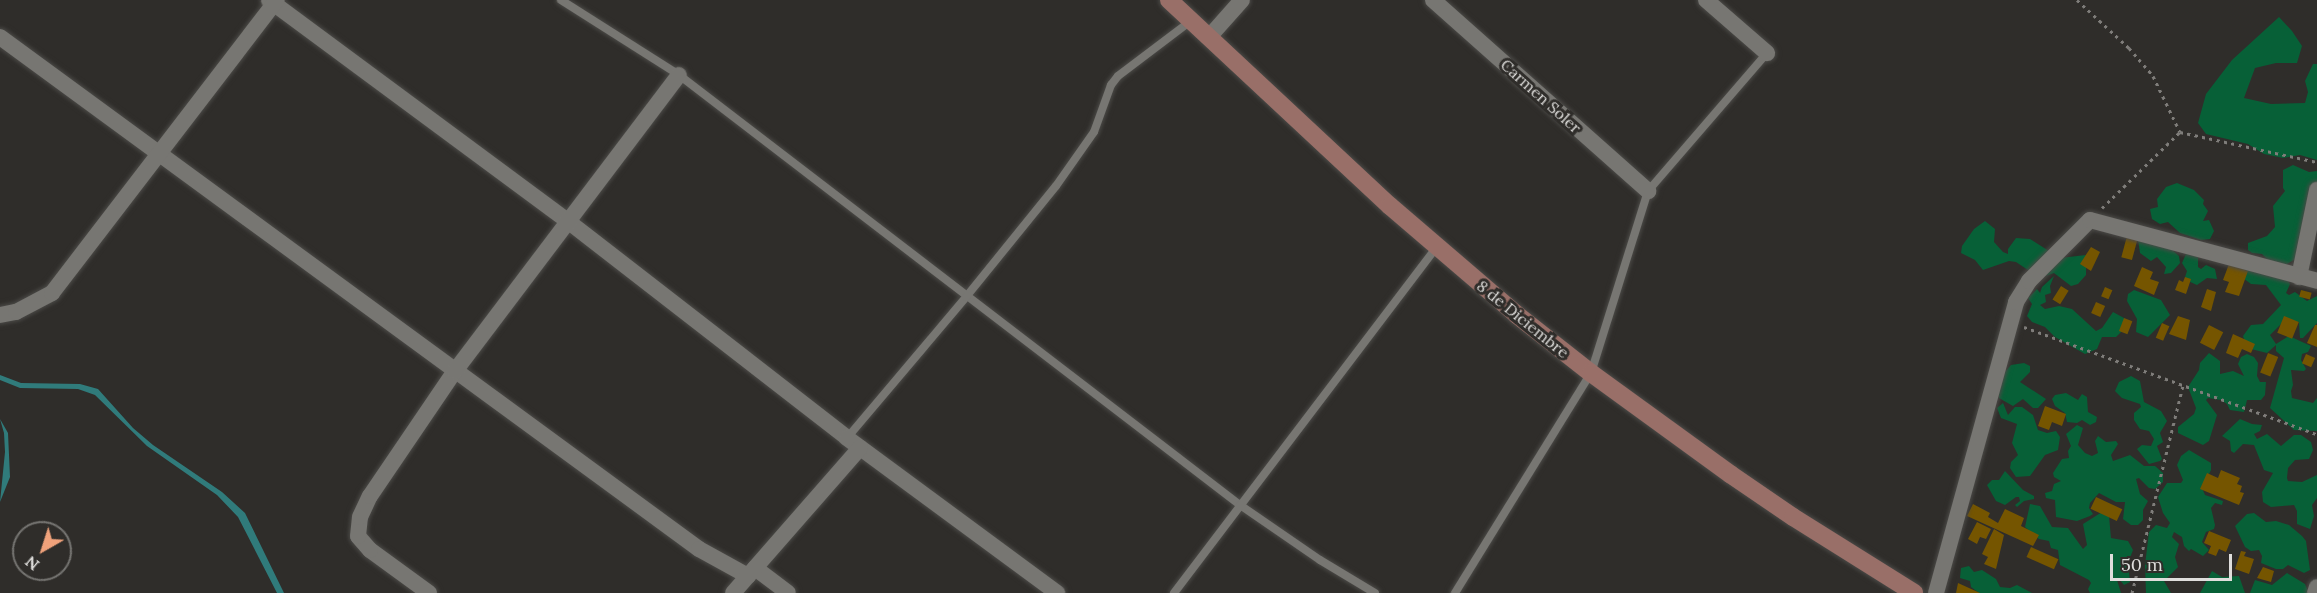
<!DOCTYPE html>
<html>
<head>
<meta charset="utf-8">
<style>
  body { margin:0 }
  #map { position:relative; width:2317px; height:593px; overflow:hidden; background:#2f2d2a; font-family:Lora,serif }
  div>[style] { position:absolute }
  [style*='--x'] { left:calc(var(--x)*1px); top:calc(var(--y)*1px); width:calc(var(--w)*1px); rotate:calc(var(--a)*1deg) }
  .green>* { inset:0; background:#076037 }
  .water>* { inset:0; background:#307b7b }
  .building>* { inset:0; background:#755500; transform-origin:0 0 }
  .path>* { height:3px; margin-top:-1.5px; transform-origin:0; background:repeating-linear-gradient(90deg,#7f7d7a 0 3px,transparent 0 7.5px) }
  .roads { filter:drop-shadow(0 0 2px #4b4a47) drop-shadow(0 0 2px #4b4a47) }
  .lane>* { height:8px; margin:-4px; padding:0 4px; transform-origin:4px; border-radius:4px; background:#777672 }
  .street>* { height:16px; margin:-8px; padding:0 8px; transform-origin:8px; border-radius:8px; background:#777672 }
  .secondary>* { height:18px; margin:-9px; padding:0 9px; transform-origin:9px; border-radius:9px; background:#996f68 }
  span { translate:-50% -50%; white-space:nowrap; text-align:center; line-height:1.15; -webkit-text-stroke:6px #2f2d2a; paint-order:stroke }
  .street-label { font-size:16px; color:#dfdedc }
  .north { position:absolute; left:12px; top:521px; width:60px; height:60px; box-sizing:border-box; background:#2f2d2a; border:2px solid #757471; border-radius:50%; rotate:219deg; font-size:16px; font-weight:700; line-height:24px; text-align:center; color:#dfdedc }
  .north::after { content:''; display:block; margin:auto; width:21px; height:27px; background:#f0a27b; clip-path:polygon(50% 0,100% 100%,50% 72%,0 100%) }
  .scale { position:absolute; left:2110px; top:554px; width:122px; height:27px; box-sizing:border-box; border:3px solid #dfdedc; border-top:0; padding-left:8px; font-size:18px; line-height:21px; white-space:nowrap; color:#dfdedc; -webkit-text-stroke:4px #2f2d2a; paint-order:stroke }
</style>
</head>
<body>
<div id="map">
  <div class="green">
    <i style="clip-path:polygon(2279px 17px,2292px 31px,2302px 46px,2297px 63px,2276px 63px,2255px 68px,2244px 98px,2271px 104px,2305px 103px,2308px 92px,2305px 81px,2313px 64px,2317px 64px,2317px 160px,2300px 155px,2283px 158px,2264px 154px,2248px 144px,2206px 134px,2198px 123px,2206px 94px,2232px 60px)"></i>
    <i style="clip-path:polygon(2293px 165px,2309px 172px,2317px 171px,2317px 213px,2299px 257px,2285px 265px,2267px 259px,2262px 254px,2252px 253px,2248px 250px,2248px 243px,2267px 236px,2275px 227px,2273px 206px,2285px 191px,2283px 188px,2283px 170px)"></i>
    <i style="clip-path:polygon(2177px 183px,2194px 190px,2204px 200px,2203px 204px,2208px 211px,2203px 221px,2209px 220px,2214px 231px,2210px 239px,2201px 240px,2180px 233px,2168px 222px,2160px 224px,2152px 219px,2150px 209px,2158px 207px,2157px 199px,2166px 187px)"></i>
    <i style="clip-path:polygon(1985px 221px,1995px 229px,1994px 242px,2003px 252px,2008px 254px,2008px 249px,2016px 238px,2030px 239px,2060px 258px,2086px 255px,2086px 275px,2078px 284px,2071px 286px,2054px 273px,2040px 278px,2016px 262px,2009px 261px,1983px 270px,1975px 260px,1961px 253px,1962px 246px,1974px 229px)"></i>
    <i style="clip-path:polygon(2138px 239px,2169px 247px,2179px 256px,2180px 263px,2171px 273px,2164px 274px,2166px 267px,2157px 257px,2151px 261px,2140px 253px)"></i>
    <i style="clip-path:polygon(2186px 254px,2198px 257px,2198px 267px,2201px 269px,2206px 265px,2215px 269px,2217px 279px,2207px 278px,2197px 285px,2188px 281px,2185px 277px,2187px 271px,2182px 263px)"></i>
    <i style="clip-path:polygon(2246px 269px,2288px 281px,2290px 284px,2286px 293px,2289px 295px,2295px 292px,2307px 301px,2317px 296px,2317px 323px,2303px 338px,2300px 338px,2299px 322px,2288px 321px,2282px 323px,2270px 335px,2276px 344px,2289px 336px,2311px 346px,2308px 352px,2302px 354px,2301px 360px,2306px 369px,2304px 371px,2291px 370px,2293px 385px,2291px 391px,2292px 398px,2309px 402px,2313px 403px,2317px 398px,2317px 431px,2294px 430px,2270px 408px,2284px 358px,2276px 351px,2276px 345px,2267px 353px,2247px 348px,2243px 336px,2251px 325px,2263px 324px,2281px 305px,2266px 285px,2251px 284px,2243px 278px)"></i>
    <i style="clip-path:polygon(2054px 276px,2050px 286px,2051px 293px,2045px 295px,2046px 302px,2040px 305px,2045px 309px,2059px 306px,2072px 309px,2096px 331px,2102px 328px,2113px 312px,2124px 318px,2125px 328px,2116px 337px,2102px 337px,2097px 349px,2085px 354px,2055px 337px,2045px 327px,2032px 322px,2027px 316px,2032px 304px,2028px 298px,2037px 289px,2040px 293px,2042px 287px)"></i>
    <i style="clip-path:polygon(2134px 290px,2161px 300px,2170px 315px,2148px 337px,2136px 332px,2137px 319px,2127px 301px,2128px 294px)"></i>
    <i style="clip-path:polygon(2209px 353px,2220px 361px,2220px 374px,2233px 371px,2244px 376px,2238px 364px,2241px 357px,2247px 354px,2254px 357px,2258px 363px,2257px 376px,2260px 382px,2266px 382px,2265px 395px,2261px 400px,2247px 400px,2244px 412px,2230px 410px,2227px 404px,2221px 400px,2208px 398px,2206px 400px,2217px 415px,2209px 441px,2203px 445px,2178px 433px,2178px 427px,2194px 414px,2196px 408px,2188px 387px,2199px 370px,2200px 363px)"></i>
    <i style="clip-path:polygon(2024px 363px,2030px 366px,2030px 372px,2020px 382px,2046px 399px,2038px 408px,2033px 408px,2023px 399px,2013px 406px,1999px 398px,1999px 387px,2004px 373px,2011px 365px)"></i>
    <i style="clip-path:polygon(2131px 376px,2140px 381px,2144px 402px,2161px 411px,2167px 421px,2160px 433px,2163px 442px,2157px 446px,2162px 459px,2160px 461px,2149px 464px,2137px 449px,2142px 445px,2151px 446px,2154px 439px,2149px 431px,2140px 429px,2134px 420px,2134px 413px,2141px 407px,2140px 404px,2122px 398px,2115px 391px,2119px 382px)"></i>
    <i style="clip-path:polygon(2066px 393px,2078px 400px,2082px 394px,2087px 397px,2088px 412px,2097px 417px,2096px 422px,2090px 425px,2082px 420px,2077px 423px,2067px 422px,2065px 413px,2055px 406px,2052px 399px,2055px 395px)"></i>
    <i style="clip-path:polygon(2003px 403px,2008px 415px,2015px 407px,2022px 407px,2033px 415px,2038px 430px,2047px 433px,2056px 431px,2060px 437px,2058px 450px,2045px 455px,2030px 476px,2016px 477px,2010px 468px,2011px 462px,2018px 455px,2012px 443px,2017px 424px,2001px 418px,1997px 408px)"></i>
    <i style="clip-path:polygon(2240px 419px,2252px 424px,2262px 425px,2260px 431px,2254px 434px,2257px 439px,2267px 434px,2281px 446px,2294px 435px,2301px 435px,2311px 442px,2313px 450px,2309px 459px,2295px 460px,2288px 468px,2287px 478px,2288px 481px,2302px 482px,2317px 475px,2317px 498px,2312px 505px,2314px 516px,2310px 529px,2297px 524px,2297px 511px,2294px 505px,2271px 507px,2263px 502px,2262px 492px,2273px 473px,2264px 470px,2254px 445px,2243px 444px,2234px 453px,2231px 451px,2230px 441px,2222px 436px)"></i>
    <i style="clip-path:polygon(2077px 425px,2083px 428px,2078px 445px,2085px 453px,2092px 456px,2098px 453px,2095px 441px,2098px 436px,2106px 442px,2116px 441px,2118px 444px,2111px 455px,2113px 461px,2130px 455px,2144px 466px,2155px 466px,2163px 473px,2163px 482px,2155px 489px,2149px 488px,2139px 478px,2136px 479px,2140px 494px,2148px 501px,2143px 510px,2143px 520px,2138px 525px,2131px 525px,2123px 519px,2125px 502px,2116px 502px,2099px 493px,2090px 503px,2089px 508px,2093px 514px,2090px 516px,2077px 521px,2056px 517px,2055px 500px,2046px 498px,2045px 493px,2052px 491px,2054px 484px,2061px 481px,2054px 477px,2053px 473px,2062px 459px,2069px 458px,2068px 451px,2071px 446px,2066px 434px)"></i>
    <i style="clip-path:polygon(2189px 450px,2211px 463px,2211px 470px,2202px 488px,2205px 495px,2223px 501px,2222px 505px,2215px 503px,2211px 508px,2215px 525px,2214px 529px,2206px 532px,2202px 542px,2209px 550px,2203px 556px,2191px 549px,2189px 551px,2184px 546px,2182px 537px,2174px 532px,2172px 537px,2179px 544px,2175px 557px,2178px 567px,2164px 581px,2171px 593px,2146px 593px,2145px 565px,2149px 532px,2156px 525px,2167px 528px,2170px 523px,2163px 513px,2158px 497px,2167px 483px,2181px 483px,2183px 480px,2177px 465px,2181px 456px)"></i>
    <i style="clip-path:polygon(2005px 471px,2023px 490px,2034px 496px,2034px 499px,2024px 501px,2017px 507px,2015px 505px,2020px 501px,2019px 497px,2016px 497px,2005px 505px,1996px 501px,1987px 485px,1992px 480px,1999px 480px)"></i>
    <i style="clip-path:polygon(2030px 504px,2040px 506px,2052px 527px,2068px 528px,2083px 549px,2087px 545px,2083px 524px,2102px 512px,2109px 516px,2111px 538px,2128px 541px,2133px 550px,2128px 563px,2130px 582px,2124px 585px,2118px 578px,2117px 580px,2121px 593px,2090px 593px,2088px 589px,2091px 583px,2089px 580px,2060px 565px,2058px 550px,2051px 548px,2049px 541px,2039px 539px,2025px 527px)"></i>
    <i style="clip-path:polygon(2254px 513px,2266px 522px,2276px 521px,2289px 525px,2302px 536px,2306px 541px,2310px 570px,2304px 573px,2288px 565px,2283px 569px,2276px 569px,2261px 563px,2262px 556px,2259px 550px,2251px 551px,2245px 547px,2235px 526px,2247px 514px)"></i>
    <i style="clip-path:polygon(1969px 566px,1974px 572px,1982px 570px,1996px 579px,2000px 587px,2010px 588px,2017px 585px,2032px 593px,1979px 593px,1971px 587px,1970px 581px,1960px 578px,1961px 568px)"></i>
    <i style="clip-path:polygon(2212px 571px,2222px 577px,2239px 576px,2245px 593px,2200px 593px)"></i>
    <i style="clip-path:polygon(2287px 573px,2305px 584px,2309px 593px,2250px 593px,2255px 580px,2272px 585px)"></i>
  </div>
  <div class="water">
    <i style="clip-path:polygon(0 375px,21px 383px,80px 384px,98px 389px,133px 428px,153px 445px,222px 492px,245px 513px,284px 593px,277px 593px,238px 517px,217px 495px,147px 446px,95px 395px,78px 389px,20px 388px,0 380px)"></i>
    <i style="clip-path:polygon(0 419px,8px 433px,10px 477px,0 502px,5px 452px,4px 433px)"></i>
  </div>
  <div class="building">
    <i style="left:2127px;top:236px;width:11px;height:22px;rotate:15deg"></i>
    <i style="clip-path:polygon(2091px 247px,2100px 252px,2091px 271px,2080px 264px)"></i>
    <i style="clip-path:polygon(2229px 264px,2248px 271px,2239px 296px,2225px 292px,2229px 282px,2223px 280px)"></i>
    <i style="clip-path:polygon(2142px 267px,2153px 272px,2150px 279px,2159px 282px,2154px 295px,2134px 286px)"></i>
    <i style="clip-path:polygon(2185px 277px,2191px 279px,2186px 294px,2175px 290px,2179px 280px,2183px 282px)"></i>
    <i style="left:2061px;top:286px;width:9px;height:16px;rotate:32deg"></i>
    <i style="left:2105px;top:287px;width:8px;height:10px;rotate:23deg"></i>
    <i style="clip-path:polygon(2207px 289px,2216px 292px,2211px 311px,2201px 307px)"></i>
    <i style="left:2301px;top:290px;width:11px;height:7px;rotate:15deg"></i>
    <i style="left:2096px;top:302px;width:10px;height:12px;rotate:24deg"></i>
    <i style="clip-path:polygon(2178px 316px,2190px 320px,2186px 340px,2169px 334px)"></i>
    <i style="left:2284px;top:316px;width:16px;height:18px;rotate:22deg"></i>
    <i style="left:2124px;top:318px;width:9px;height:14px;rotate:21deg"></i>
    <i style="left:2162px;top:323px;width:8px;height:16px;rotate:23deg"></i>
    <i style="left:2209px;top:325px;width:16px;height:20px;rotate:27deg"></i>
    <i style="clip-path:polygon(2315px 325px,2317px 325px,2317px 347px,2307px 343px)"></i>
    <i style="clip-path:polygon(2233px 334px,2255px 344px,2251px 353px,2242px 349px,2238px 358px,2226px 353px)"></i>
    <i style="left:2268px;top:353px;width:11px;height:21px;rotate:22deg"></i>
    <i style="left:2306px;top:354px;width:10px;height:10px;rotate:24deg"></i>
    <i style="clip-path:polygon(2045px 406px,2066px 414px,2062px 426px,2052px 422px,2049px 430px,2038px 426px)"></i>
    <i style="clip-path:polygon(2221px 470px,2240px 478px,2237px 484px,2242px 486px,2240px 492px,2244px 493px,2239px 505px,2200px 489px,2207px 473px,2218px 478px)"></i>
    <i style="left:2096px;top:497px;width:29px;height:13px;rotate:25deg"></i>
    <i style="clip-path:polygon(1973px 504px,1990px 513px,1988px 517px,1998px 523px,2005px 509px,2024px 518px,2021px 526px,2039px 535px,2033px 546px,1967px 516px)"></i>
    <i style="clip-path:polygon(1977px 522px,1991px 529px,1986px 539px,1980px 537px,1977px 544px,1968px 539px)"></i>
    <i style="clip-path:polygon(1994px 529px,2004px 535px,1996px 569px,1984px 564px,1988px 557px,1982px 554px)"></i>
    <i style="clip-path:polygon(2209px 531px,2231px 540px,2226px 552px,2219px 549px,2216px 556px,2208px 553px,2211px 546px,2204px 543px)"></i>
    <i style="left:2031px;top:547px;width:30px;height:11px;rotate:24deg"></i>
    <i style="clip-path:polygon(2241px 551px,2246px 552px,2244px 556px,2254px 559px,2249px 574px,2235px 569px)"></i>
    <i style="clip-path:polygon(2263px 567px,2274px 571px,2271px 582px,2257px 578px)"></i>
    <i style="clip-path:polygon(1958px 583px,1980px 593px,1956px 593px)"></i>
  </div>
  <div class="path">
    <i style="--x:2077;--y:0;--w:71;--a:42.7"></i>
    <i style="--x:2129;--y:48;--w:37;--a:49"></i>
    <i style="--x:2153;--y:76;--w:62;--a:64.3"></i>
    <i style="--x:2180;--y:132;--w:140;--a:12.4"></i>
    <i style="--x:2102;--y:208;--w:109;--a:-44.3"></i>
    <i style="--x:2024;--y:327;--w:312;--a:20.1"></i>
    <i style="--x:2132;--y:593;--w:214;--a:-76.2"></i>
  </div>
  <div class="roads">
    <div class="lane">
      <i style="--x:561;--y:0;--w:140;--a:32.4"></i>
      <i style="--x:679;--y:75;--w:707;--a:37.47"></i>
      <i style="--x:1240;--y:505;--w:97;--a:34.5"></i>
      <i style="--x:1320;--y:560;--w:64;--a:31"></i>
      <i style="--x:847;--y:438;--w:185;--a:-49.8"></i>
      <i style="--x:966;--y:297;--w:143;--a:-51"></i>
      <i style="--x:1056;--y:186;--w:66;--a:-54.9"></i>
      <i style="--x:1094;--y:132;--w:50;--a:-70.1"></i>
      <i style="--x:1111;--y:85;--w:11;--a:-52"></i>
      <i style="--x:1118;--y:76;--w:93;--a:-37.1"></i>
      <i style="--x:1174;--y:593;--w:433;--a:-52.8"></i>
      <i style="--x:1455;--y:593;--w:259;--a:-58.3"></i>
      <i style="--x:1591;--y:373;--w:191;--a:-72.6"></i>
      <i style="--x:1648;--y:191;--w:182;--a:-49.2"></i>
    </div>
    <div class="street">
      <i style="--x:269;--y:0;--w:373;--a:36.5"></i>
      <i style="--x:569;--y:222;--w:352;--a:37.8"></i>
      <i style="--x:847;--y:438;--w:261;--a:36.4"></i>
      <i style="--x:1433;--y:0;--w:288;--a:41.6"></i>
      <i style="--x:1706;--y:0;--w:81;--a:41"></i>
      <i style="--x:1210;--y:36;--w:48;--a:-48.4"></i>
      <i style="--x:0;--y:37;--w:866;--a:36.22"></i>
      <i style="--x:699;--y:549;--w:56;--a:28.9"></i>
      <i style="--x:2299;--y:277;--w:89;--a:-78.3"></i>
      <i style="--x:0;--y:315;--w:16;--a:-11"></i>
      <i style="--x:16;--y:312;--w:41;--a:-27.8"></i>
      <i style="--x:52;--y:293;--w:369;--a:-52.5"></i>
      <i style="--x:755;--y:568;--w:41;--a:37.1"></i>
      <i style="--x:429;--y:593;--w:73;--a:-143.9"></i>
      <i style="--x:370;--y:550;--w:18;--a:-131"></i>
      <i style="--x:358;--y:536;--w:19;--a:-84"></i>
      <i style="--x:360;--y:517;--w:23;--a:-65"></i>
      <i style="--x:370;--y:496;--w:151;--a:-55.8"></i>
      <i style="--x:455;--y:371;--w:371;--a:-52.9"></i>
      <i style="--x:733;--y:593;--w:193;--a:-48.8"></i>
      <i style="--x:1936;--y:593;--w:302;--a:-74.6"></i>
      <i style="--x:2016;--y:302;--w:25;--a:-58"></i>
      <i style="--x:2029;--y:281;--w:86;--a:-45"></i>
      <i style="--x:2090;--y:220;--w:235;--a:15"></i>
      <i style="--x:2315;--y:593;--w:6;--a:-72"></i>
    </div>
    <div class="secondary">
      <i style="--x:1169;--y:0;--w:302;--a:43"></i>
      <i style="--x:1390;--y:206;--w:167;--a:40.6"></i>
      <i style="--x:1517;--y:315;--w:94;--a:38.1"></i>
      <i style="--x:1591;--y:373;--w:172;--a:36"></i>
      <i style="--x:1730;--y:474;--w:76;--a:34.3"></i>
      <i style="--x:1793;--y:517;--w:143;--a:32.1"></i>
    </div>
  </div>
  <div class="street-label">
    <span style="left:1541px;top:96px;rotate:42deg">Carmen Soler</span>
    <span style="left:1523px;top:319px;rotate:39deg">8 de Diciembre</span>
  </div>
  <div class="north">N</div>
  <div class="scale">50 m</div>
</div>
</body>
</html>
